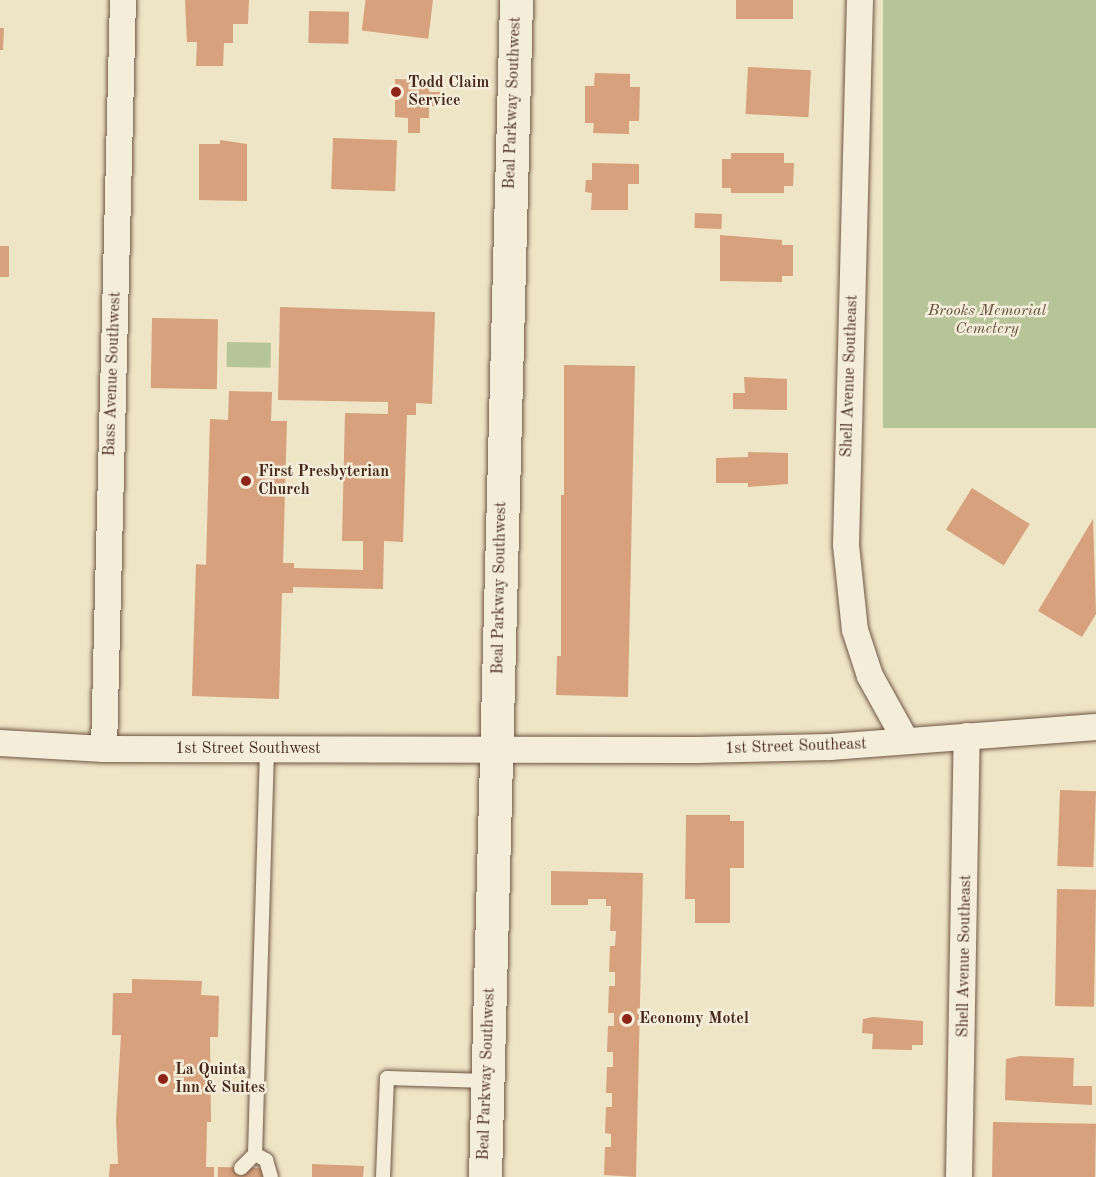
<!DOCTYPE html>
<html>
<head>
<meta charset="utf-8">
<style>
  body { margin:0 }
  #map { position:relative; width:1096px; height:1177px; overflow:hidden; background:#eee4c6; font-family:"Old Standard TT",serif }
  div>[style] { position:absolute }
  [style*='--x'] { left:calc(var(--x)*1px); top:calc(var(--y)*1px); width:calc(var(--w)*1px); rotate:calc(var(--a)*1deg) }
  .green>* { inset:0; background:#b5c598; transform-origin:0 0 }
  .building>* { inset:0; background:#d6a17c; transform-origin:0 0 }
  .roads { filter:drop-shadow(0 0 2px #705644) drop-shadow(0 0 2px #705644) }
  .lane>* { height:14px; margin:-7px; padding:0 7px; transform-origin:7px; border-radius:7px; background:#f4edda }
  .street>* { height:26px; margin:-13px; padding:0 13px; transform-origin:13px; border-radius:13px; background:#f4edda }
  .secondary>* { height:33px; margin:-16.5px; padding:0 16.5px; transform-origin:16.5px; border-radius:16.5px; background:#f4edda }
  .dots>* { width:16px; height:16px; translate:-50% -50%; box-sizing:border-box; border:3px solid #f4edda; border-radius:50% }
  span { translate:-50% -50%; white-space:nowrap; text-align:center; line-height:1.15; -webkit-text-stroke:5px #f4edda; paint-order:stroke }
  .poi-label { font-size:16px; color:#462719; font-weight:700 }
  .left { translate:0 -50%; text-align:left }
  .street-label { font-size:16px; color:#462719 }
  .park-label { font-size:16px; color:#624e39; font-style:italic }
</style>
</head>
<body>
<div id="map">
  <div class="green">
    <i style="left:883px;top:0;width:213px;height:428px"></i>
    <i style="left:227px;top:342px;width:44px;height:25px;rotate:1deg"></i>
  </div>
  <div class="building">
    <i style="clip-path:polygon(185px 0,249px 0,248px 24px,233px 24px,233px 43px,224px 43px,223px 66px,196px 66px,197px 42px,187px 42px)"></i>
    <i style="left:433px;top:0;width:39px;height:67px;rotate:97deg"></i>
    <i style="left:736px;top:0;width:57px;height:19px"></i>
    <i style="left:309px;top:11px;width:40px;height:32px;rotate:1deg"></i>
    <i style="clip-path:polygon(0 28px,4px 28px,3px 50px,0 50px)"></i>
    <i style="left:748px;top:67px;width:63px;height:47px;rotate:3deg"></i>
    <i style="clip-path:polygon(595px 73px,630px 74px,630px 87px,640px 87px,639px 121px,629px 121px,629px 134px,593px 133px,594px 123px,585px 123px,585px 86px,594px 86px)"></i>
    <i style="clip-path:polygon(395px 79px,430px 80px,429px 92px,441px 92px,441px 107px,429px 106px,429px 118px,420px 118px,420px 133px,408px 133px,408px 118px,395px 117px)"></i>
    <i style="left:333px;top:138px;width:64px;height:51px;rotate:2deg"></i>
    <i style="clip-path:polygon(220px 140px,247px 144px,247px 201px,199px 200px,199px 144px,220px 144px)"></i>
    <i style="clip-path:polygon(731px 153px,784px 153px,784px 163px,794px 163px,793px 186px,784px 186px,784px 193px,731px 193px,731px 188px,722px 188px,722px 159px,731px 159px)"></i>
    <i style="clip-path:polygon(592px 163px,639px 164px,639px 184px,628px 184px,628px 210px,591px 210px,592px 193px,585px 192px,586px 180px,592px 180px)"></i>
    <i style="left:695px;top:213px;width:27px;height:15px;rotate:2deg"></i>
    <i style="clip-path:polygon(720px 235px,782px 240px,782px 245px,793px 245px,793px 276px,782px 276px,782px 282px,720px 281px)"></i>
    <i style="left:0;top:246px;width:9px;height:31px"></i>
    <i style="clip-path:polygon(280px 307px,435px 312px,432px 404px,416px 403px,416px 415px,407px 415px,403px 542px,384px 541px,383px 589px,293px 587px,293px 593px,282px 593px,279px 699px,192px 696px,196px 564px,206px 565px,210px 419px,228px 420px,229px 391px,272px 392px,271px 421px,287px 421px,283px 563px,294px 563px,294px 568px,363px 570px,363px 541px,342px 541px,345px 413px,388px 414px,388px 402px,278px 400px)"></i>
    <i style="left:152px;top:318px;width:66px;height:70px;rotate:1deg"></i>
    <i style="clip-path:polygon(564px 365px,635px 366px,628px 697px,556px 695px,557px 656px,561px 656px,561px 495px,564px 495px)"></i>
    <i style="clip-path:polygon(744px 377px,787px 379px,787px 410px,733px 409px,733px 393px,745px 393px)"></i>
    <i style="clip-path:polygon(748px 452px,788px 453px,788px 484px,748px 487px,748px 483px,716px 483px,716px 458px,748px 457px)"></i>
    <i style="left:972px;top:488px;width:68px;height:49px;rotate:32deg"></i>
    <i style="clip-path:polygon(1093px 519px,1096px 614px,1082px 637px,1038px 611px)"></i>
    <i style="left:1060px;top:790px;width:36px;height:76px;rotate:2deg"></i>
    <i style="clip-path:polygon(686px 815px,730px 815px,730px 821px,744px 821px,744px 868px,730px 868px,730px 923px,695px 923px,695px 899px,685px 899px)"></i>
    <i style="clip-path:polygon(551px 871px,643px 873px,636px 1177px,604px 1175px,605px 1147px,611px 1147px,611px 1134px,605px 1133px,606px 1107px,612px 1107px,612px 1093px,606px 1093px,607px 1067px,613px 1067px,613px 1052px,607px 1052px,608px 1026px,614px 1026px,614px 1013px,608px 1013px,609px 986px,615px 986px,615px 972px,609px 972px,610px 946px,615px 946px,616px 931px,610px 931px,611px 906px,606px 906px,606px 899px,588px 899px,588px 905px,551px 905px)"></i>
    <i style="left:1057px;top:889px;width:39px;height:117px;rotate:1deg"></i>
    <i style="clip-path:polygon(132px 979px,202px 981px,201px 995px,219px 996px,218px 1037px,210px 1037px,211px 1122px,207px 1122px,206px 1167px,214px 1167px,214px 1177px,109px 1177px,110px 1164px,118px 1164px,116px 1120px,121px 1035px,112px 1035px,113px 993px,132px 993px)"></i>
    <i style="clip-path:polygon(873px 1017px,923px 1021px,923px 1045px,912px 1045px,912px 1050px,872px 1049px,873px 1034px,862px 1033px,863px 1019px)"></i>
    <i style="clip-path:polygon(1020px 1056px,1074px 1058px,1073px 1086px,1092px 1086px,1092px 1105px,1005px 1100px,1006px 1059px)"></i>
    <i style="left:993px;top:1122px;width:103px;height:55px;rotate:1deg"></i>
    <i style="clip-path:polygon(312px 1164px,364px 1166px,363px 1177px,312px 1177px)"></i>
    <i style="left:218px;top:1167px;width:45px;height:10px;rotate:1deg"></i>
  </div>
  <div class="roads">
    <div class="lane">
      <i style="--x:255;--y:1154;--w:405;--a:-88.3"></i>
      <i style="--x:241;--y:1168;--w:20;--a:-45"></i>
      <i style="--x:255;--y:1154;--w:13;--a:29"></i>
      <i style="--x:266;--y:1160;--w:18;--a:74"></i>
      <i style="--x:383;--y:1177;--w:99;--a:-87.7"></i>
      <i style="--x:387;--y:1078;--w:100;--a:1.7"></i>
    </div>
    <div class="street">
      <i style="--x:860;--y:0;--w:545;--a:91.47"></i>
      <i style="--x:846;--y:545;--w:85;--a:84"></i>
      <i style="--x:855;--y:630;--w:48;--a:71.9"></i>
      <i style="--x:870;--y:676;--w:74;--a:61"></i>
      <i style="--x:0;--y:743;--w:104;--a:3.3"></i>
      <i style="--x:104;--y:749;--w:592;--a:0.1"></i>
      <i style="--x:696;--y:750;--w:134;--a:-1.3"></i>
      <i style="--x:830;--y:747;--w:267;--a:-4.3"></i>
      <i style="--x:104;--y:749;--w:749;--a:-88.55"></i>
      <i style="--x:959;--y:1177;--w:441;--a:-89"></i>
    </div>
    <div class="secondary">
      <i style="--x:485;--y:1177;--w:1177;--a:-88.49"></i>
    </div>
  </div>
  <div class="dots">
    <i style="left:396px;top:92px;background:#8f2418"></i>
    <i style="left:246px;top:481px;background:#8f2418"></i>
    <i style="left:627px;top:1019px;background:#8f2418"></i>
    <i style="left:163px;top:1079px;background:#8f2418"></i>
  </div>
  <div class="poi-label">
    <span class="left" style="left:408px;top:92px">Todd Claim<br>Service</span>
    <span class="left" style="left:258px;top:481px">First Presbyterian<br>Church</span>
    <span class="left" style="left:639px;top:1019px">Economy Motel</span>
    <span class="left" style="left:175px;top:1079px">La Quinta<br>Inn &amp; Suites</span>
  </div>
  <div class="street-label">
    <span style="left:513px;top:103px;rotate:-88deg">Beal Parkway Southwest</span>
    <span style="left:113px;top:374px;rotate:-88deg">Bass Avenue Southwest</span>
    <span style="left:850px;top:376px;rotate:-88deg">Shell Avenue Southeast</span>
    <span style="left:500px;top:588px;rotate:-89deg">Beal Parkway Southwest</span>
    <span style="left:796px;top:747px;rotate:-2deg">1st Street Southeast</span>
    <span style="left:248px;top:749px">1st Street Southwest</span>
    <span style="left:965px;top:956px;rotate:-89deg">Shell Avenue Southeast</span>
    <span style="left:487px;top:1074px;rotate:-88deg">Beal Parkway Southwest</span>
  </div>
  <div class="park-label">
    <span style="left:987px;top:320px">Brooks Memorial<br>Cemetery</span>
  </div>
</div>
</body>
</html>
